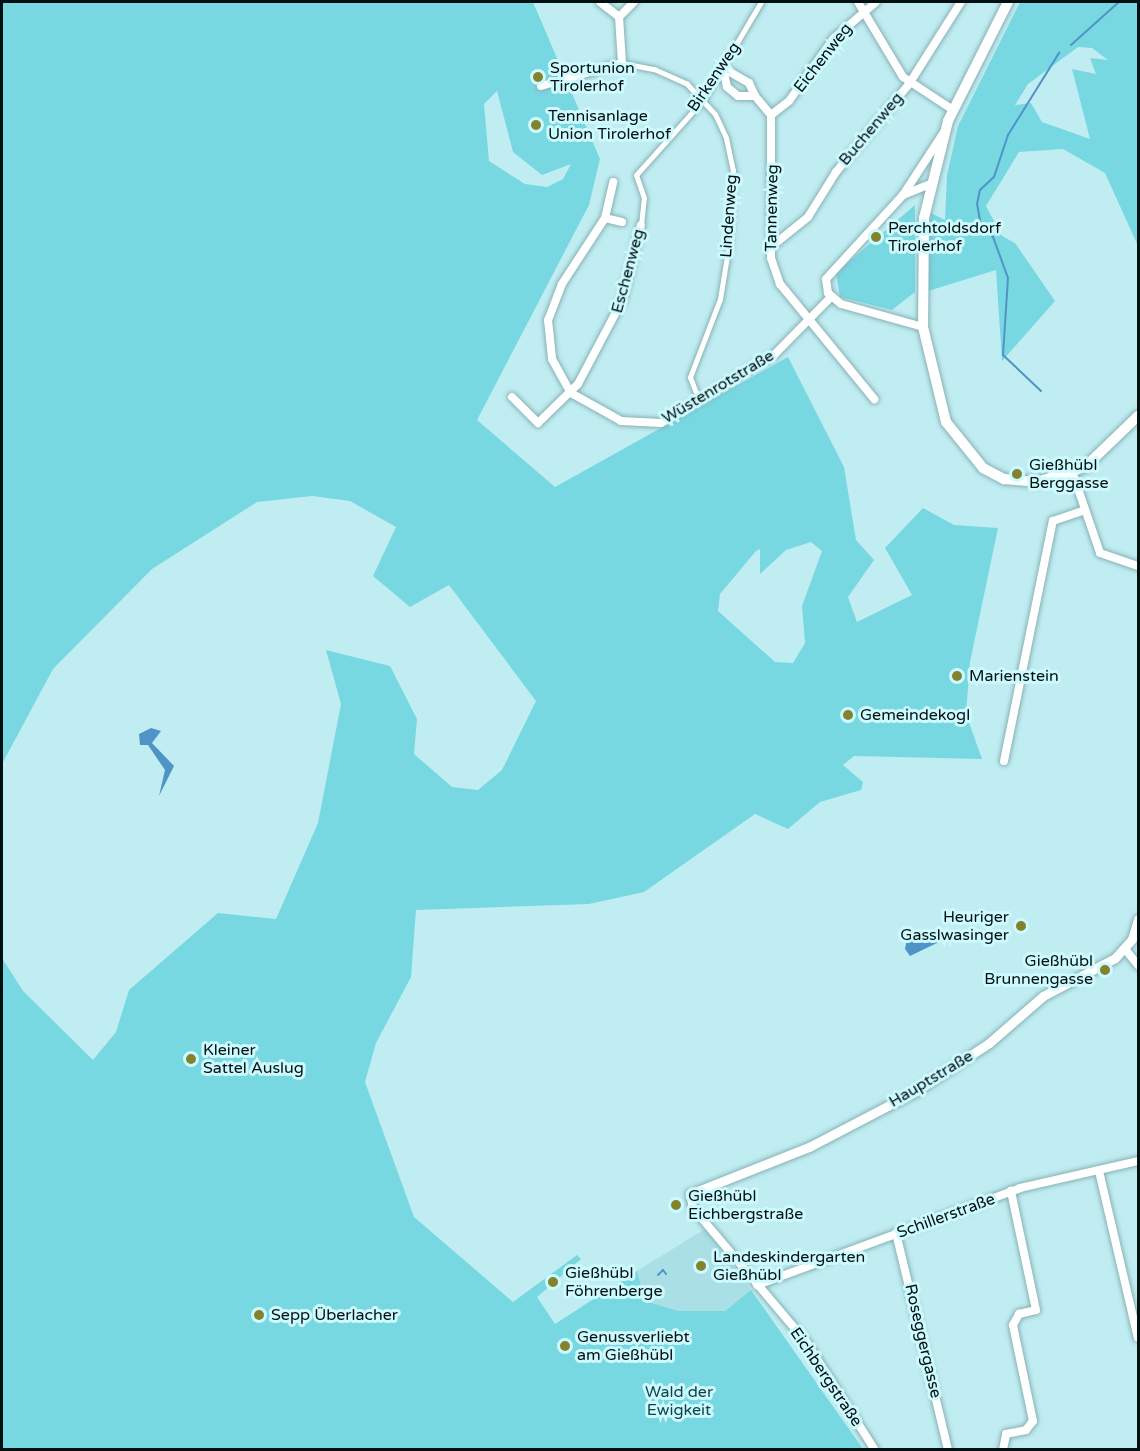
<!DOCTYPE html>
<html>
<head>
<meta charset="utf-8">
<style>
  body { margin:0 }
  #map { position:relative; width:1140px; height:1451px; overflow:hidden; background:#c0edf1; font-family:"Varela Round",sans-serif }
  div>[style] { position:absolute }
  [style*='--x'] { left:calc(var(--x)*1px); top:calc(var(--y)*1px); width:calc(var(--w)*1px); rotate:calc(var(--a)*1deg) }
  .built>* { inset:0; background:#aadfe5 }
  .green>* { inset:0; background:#78d8e2 }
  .water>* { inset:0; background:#4f94c7 }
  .stream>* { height:2px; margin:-1px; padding:0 1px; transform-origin:1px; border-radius:1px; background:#4f94c7 }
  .roads { filter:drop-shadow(0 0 2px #87b2b6) drop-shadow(0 0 2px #87b2b6) }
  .pedestrian>* { height:5px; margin:-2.5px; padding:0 2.5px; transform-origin:2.5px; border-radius:2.5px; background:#fff }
  .minor>* { height:8px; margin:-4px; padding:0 4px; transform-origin:4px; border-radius:4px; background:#fff }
  .tertiary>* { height:9px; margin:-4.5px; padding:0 4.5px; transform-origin:4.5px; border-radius:4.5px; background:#fff }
  .secondary>* { height:10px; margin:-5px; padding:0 5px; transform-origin:5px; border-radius:5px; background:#fff }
  .dots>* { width:16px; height:16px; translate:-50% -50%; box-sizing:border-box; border:3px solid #cdfaff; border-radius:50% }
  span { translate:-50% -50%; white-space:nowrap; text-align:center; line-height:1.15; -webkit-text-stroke:6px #cdfaff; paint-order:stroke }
  .street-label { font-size:16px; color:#021012 }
  .poi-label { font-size:16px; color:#021012 }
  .left { translate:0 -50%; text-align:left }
  .right { translate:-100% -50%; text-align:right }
  .park-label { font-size:16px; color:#0e4348 }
  .frame { position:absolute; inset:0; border:3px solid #021012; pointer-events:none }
</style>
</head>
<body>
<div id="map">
  <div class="built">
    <i style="clip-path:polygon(705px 1229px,751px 1290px,725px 1311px,678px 1312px,645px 1301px,637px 1271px)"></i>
  </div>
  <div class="green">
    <i style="clip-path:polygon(evenodd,2px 2px,533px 2px,600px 159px,589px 205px,477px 420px,555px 487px,788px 357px,844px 467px,856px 540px,874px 560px,848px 597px,857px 622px,912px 595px,885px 548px,923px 508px,954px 525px,998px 528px,970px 662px,966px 714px,982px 759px,854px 756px,843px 765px,863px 782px,861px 790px,820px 802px,788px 829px,755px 814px,644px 892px,589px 904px,416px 910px,411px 977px,376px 1043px,365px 1082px,414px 1217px,513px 1302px,577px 1255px,581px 1259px,537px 1297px,555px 1324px,637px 1271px,645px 1301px,678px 1311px,725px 1311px,751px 1290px,863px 1449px,2px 1449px,2px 958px,23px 991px,93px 1060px,116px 1032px,129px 990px,218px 913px,276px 919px,318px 823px,341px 704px,326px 650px,390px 666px,417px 719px,414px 754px,452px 787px,478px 790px,502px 770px,536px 701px,449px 585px,410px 607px,373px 576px,396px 527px,350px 501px,312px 496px,257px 502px,152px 569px,53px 669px,2px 764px,2px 2px,497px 91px,513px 152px,542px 175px,571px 164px,563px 179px,547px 187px,525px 184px,489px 161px,484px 104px,497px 91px,2px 2px,811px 542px,822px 551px,802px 606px,805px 643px,793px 663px,775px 662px,718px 611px,720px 594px,756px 551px,760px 549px,760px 574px,786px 550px,811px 542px)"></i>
    <i style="clip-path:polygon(evenodd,1020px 2px,1138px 2px,1138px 246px,1105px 173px,1063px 149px,1019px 152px,986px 206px,1002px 236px,1015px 243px,1055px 301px,1002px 361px,996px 270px,925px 292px,931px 213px,945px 220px,947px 175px,958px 126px,1020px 2px,1078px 47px,1092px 48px,1108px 60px,1090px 58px,1096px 74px,1072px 69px,1090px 139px,1042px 122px,1031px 103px,1015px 105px,1028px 84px,1078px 47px)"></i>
    <i style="clip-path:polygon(915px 205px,915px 292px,892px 310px,840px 297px,836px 273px)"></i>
  </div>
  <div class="water">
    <i style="clip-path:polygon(151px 728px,161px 731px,152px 743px,174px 766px,159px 796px,165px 770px,148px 745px,140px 745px,139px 734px)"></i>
    <i style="clip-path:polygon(909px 929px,921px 939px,939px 937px,941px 941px,910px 956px,905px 949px)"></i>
  </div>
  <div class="stream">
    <i style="--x:1071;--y:45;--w:64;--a:-41.9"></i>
    <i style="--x:1041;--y:391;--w:52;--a:-136.5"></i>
    <i style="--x:1003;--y:355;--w:77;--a:-86.3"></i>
    <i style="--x:1008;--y:278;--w:44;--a:-110.1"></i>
    <i style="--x:993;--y:237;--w:16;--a:-137"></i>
    <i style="--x:981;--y:226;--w:22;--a:-100"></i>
    <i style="--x:977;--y:204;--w:14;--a:-78"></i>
    <i style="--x:980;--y:190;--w:19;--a:-43"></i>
    <i style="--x:994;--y:177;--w:44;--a:-71.6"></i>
    <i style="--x:1008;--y:135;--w:97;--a:-58.1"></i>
    <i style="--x:658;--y:1275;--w:7;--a:-45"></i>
    <i style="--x:663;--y:1270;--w:5;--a:53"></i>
  </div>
  <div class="roads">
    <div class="pedestrian">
      <i style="--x:622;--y:63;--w:33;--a:11"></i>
      <i style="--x:654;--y:69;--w:36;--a:24"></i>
      <i style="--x:687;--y:84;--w:41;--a:47"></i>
      <i style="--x:715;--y:114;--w:26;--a:65"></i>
      <i style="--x:726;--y:138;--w:33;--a:78"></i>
      <i style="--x:733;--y:170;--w:74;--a:93.1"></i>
      <i style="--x:729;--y:244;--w:56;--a:99.3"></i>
      <i style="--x:720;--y:299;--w:84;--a:111"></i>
      <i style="--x:690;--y:377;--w:26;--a:69"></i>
      <i style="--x:641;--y:225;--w:27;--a:-84"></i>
      <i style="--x:644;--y:198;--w:24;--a:-109"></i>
      <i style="--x:636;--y:175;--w:101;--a:-48.2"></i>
      <i style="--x:703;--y:100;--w:114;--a:-59.4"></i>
    </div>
    <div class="minor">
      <i style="--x:600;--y:2;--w:24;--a:38"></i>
      <i style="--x:858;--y:2;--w:87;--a:59"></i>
      <i style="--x:903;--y:77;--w:60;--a:33.4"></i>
      <i style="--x:723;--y:68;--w:19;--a:78"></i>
      <i style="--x:727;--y:87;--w:14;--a:39"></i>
      <i style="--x:738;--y:96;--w:17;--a:0"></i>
      <i style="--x:755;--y:96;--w:25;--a:50"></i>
      <i style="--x:771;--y:115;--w:143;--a:90"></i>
      <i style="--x:771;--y:258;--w:28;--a:71"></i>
      <i style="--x:780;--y:284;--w:149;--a:50.7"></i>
      <i style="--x:723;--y:68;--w:30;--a:30"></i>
      <i style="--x:749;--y:83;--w:14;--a:65"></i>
      <i style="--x:541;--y:86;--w:84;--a:-15.9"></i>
      <i style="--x:622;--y:63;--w:46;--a:-93.7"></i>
      <i style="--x:619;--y:17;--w:21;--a:-45"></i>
      <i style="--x:771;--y:115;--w:23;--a:-38"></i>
      <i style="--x:789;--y:101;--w:77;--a:-54.5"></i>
      <i style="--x:834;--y:38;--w:55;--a:-40.6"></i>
      <i style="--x:903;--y:195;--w:29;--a:-22"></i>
      <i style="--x:605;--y:218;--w:37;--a:-77"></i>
      <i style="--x:622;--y:222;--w:17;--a:-167"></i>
      <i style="--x:605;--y:218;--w:79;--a:123.1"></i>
      <i style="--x:562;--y:284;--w:39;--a:111"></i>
      <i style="--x:548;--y:320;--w:39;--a:84"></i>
      <i style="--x:552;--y:359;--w:39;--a:61"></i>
      <i style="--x:571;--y:393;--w:57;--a:29.2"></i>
      <i style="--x:621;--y:421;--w:40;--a:2.9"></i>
      <i style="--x:661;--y:423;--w:44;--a:-30.1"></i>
      <i style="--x:699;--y:401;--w:88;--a:-31.5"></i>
      <i style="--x:774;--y:355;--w:81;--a:-45.5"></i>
      <i style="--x:771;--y:247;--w:48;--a:-39"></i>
      <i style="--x:808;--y:217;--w:53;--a:-58.1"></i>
      <i style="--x:836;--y:172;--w:114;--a:-50.3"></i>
      <i style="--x:909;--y:84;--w:97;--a:-57.6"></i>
      <i style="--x:923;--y:327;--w:85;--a:-164.3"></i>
      <i style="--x:841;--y:304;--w:17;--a:-140"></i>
      <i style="--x:828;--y:293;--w:14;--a:-98"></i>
      <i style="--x:826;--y:279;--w:114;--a:-47.5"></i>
      <i style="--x:903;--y:195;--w:75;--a:-56.9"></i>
      <i style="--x:512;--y:397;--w:37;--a:45"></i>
      <i style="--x:538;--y:423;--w:56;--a:-44.3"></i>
      <i style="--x:578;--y:384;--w:94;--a:-62.1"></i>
      <i style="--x:622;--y:301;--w:78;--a:-76"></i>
      <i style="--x:1073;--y:474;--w:83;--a:71.1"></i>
      <i style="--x:1100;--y:553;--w:40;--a:18.9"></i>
      <i style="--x:1004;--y:761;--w:245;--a:-78.5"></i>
      <i style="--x:1053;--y:521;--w:34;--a:-19"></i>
      <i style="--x:1125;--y:949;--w:21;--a:51"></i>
      <i style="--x:1099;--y:1171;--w:171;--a:76.9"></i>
      <i style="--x:690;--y:1194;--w:14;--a:78"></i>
      <i style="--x:693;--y:1208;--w:177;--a:49.8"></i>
      <i style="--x:807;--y:1343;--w:127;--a:57.6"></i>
      <i style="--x:896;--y:1233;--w:223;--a:76.5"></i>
      <i style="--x:757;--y:1285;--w:280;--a:-20.2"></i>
      <i style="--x:1020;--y:1188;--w:121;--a:-12.9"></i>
      <i style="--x:1003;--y:1450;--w:16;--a:-79"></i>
      <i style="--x:1006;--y:1434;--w:20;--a:-11"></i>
      <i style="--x:1026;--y:1430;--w:11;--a:-52"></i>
      <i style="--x:1033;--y:1421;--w:98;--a:-101.8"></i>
      <i style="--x:1013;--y:1325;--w:13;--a:-61"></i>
      <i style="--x:1019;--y:1314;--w:17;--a:-13"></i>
      <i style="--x:1036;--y:1310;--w:122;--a:-101.9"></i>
    </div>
    <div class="tertiary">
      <i style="--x:690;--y:1194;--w:128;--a:-21.6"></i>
      <i style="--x:809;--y:1147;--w:121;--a:-27.6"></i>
      <i style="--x:916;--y:1091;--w:87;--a:-33.3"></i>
      <i style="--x:989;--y:1043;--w:72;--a:-41"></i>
      <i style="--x:1043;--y:996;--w:81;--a:-27.8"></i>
      <i style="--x:1115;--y:958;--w:25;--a:-48"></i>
      <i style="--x:1132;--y:939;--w:21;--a:-73"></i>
    </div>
    <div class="secondary">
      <i style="--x:1008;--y:2;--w:133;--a:116.8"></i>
      <i style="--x:948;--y:121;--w:100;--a:103.9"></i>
      <i style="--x:924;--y:218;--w:109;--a:90.5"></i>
      <i style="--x:923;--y:327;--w:98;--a:76.4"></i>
      <i style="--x:946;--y:422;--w:59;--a:51.2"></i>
      <i style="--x:983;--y:468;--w:24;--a:28"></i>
      <i style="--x:1004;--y:479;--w:33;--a:5"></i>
      <i style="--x:1037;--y:482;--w:50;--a:-17.4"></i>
      <i style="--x:1085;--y:467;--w:74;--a:-43.9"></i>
    </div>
  </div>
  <div class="dots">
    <i style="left:538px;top:77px;background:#83832d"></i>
    <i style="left:536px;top:125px;background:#83832d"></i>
    <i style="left:876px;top:237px;background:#83832d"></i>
    <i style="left:1017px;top:474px;background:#83832d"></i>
    <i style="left:957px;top:676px;background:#83832d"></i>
    <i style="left:848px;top:715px;background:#83832d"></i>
    <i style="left:1021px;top:926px;background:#83832d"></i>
    <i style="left:1105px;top:970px;background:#83832d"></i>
    <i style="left:191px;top:1059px;background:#83832d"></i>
    <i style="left:676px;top:1205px;background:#83832d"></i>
    <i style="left:701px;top:1266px;background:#83832d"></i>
    <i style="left:553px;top:1282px;background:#83832d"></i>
    <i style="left:259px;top:1315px;background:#83832d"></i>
    <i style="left:565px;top:1346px;background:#83832d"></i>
  </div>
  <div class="street-label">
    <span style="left:823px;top:58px;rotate:-52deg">Eichenweg</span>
    <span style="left:714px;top:77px;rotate:-56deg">Birkenweg</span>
    <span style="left:871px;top:129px;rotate:-50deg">Buchenweg</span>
    <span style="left:772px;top:208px;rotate:-89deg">Tannenweg</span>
    <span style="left:729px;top:216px;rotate:-86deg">Lindenweg</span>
    <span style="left:628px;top:271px;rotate:-75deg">Eschenweg</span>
    <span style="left:718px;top:387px;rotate:-31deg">Wüstenrotstraße</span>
    <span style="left:931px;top:1079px;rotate:-31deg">Hauptstraße</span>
    <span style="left:946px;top:1216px;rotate:-20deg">Schillerstraße</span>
    <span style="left:923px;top:1341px;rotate:77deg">Roseggergasse</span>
    <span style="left:826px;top:1377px;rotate:56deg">Eichbergstraße</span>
  </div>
  <div class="poi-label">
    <span class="left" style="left:550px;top:77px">Sportunion<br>Tirolerhof</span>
    <span class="left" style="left:548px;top:125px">Tennisanlage<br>Union Tirolerhof</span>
    <span class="left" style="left:888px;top:237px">Perchtoldsdorf<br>Tirolerhof</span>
    <span class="left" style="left:1029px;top:474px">Gießhübl<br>Berggasse</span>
    <span class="left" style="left:969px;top:676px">Marienstein</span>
    <span class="left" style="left:860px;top:715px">Gemeindekogl</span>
    <span class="right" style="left:1009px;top:926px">Heuriger<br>Gasslwasinger</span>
    <span class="right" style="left:1093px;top:970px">Gießhübl<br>Brunnengasse</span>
    <span class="left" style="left:203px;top:1059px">Kleiner<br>Sattel Auslug</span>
    <span class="left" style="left:688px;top:1205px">Gießhübl<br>Eichbergstraße</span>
    <span class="left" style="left:713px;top:1266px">Landeskindergarten<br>Gießhübl</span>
    <span class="left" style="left:565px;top:1282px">Gießhübl<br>Föhrenberge</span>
    <span class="left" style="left:271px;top:1315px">Sepp Überlacher</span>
    <span class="left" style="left:577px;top:1346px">Genussverliebt<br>am Gießhübl</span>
  </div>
  <div class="park-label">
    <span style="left:679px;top:1401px">Wald der<br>Ewigkeit</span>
  </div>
  <div class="frame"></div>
</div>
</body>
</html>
